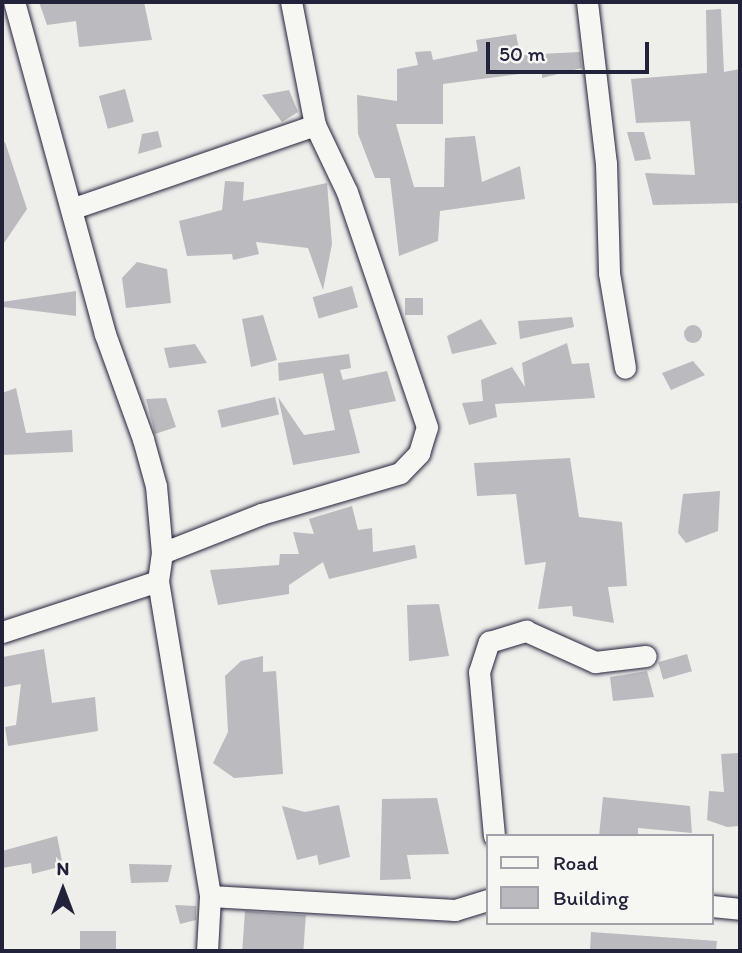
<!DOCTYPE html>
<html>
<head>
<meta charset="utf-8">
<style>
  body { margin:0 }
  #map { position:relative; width:742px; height:953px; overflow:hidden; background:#eeeeeb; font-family:Itim,sans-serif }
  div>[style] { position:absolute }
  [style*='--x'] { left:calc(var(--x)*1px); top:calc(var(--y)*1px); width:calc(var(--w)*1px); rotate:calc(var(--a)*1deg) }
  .building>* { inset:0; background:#bbbbbf; transform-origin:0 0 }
  .round { border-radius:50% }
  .roads { filter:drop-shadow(0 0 2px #22223b) drop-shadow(0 0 2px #22223b) }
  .minor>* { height:21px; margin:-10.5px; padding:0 10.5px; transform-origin:10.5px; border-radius:10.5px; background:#f6f6f2 }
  span { translate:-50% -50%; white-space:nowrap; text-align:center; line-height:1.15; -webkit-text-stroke:5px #f6f6f2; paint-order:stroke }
  .frame { position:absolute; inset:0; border:4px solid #22223b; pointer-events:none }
  .legend { position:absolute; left:486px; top:834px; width:228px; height:91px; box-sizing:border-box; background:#f6f6f2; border:2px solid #a1a1a9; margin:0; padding:9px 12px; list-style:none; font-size:21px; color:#22223b }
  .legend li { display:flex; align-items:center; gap:14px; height:35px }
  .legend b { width:35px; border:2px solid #a1a1a9 }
  .north { position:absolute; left:28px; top:855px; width:70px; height:70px; -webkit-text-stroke:5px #f6f6f2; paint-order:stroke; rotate:0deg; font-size:19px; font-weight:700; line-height:28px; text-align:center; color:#22223b }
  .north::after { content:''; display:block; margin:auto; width:24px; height:32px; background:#22223b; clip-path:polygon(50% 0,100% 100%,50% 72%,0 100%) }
  .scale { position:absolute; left:486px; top:42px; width:163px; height:32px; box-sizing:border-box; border:4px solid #22223b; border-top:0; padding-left:9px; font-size:21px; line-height:24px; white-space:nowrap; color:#22223b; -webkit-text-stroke:5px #f6f6f2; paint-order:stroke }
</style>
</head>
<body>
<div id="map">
  <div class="building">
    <i style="clip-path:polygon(39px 2px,144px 2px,152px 40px,79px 47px,76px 21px,47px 25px)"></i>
    <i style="clip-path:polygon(721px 9px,724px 72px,740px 69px,740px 203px,653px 205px,645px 173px,695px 175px,690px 121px,636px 123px,631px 79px,707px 73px,706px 10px)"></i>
    <i style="clip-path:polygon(516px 34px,520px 55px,580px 52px,582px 68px,542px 78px,542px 71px,443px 84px,443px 124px,396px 124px,414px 187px,444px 187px,445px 138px,475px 136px,482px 182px,520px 166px,525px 199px,440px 211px,438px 241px,399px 256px,390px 178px,375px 178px,358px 134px,357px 95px,397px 101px,397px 69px,418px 65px,415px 52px,431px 51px,433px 60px,478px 51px,476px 40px)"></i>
    <i style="left:125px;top:89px;width:34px;height:27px;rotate:75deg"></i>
    <i style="clip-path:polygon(289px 90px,298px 112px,282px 122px,262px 95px)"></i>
    <i style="clip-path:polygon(158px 131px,162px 147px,138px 154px,142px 134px)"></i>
    <i style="clip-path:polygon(627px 132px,644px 132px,651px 159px,635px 161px)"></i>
    <i style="clip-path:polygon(5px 142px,27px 209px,2px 246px,2px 143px)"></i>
    <i style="clip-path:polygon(225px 181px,244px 182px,243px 201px,327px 183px,332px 244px,323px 290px,308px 248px,256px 242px,259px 254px,233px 260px,232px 254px,187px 256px,179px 221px,222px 210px)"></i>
    <i style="clip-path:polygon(137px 262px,167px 269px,171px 303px,126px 308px,122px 278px)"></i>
    <i style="left:352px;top:286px;width:22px;height:41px;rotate:74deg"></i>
    <i style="clip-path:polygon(76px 291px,76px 316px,3px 307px,2px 302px)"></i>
    <i style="left:405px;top:298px;width:18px;height:17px"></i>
    <i style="clip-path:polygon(263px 315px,277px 360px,251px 367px,242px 319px)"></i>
    <i style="clip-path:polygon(572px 317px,574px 327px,520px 339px,518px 321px)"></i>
    <i style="clip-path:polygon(481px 319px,497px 344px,452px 354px,447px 336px)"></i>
    <i class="round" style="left:684px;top:325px;width:18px;height:18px"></i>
    <i style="clip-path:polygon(567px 343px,572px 364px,589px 363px,595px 398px,495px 404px,497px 417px,469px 425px,462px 403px,483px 401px,481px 380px,512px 367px,525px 387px,522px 363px)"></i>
    <i style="clip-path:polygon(195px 344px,207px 363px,169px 368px,164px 348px)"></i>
    <i style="clip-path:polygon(349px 354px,351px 368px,340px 370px,343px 380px,387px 371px,396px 401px,349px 410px,360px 453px,293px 465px,278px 397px,304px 435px,335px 430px,323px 373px,279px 381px,278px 363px)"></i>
    <i style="clip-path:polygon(693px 361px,705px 375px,671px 390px,662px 373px)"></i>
    <i style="clip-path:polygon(16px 388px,26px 433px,72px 430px,73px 452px,2px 455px,2px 393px)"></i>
    <i style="left:275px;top:397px;width:18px;height:59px;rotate:77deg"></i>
    <i style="clip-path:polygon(166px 398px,176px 427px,155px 434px,146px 399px)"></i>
    <i style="clip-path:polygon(570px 458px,579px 517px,622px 522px,627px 586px,608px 587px,614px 623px,573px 616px,572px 606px,538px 609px,546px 562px,525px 565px,516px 494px,477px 496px,474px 463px)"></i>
    <i style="clip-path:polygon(720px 491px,718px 531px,686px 543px,678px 533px,683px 494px)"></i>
    <i style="clip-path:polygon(352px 506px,358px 530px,372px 528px,373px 552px,415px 545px,417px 558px,329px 579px,323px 562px,289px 585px,289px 594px,218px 605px,210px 570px,279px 565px,280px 554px,299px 554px,293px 532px,314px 534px,309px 519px)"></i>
    <i style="clip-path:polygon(439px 604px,449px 656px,409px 661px,407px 605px)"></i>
    <i style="clip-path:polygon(44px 649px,52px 703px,95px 697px,98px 731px,8px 746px,5px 727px,16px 725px,21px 684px,4px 687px,3px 657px)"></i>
    <i style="left:687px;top:654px;width:18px;height:30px;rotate:74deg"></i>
    <i style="clip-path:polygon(263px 656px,263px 672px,276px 671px,283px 774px,234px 778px,213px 763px,228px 732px,225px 676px,241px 661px)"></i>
    <i style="clip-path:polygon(647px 671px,654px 697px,613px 701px,610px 677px)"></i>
    <i style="clip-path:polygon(740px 753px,740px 826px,727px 827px,707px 820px,709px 791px,724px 792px,721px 754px)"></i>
    <i style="clip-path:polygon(603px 797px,690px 806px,692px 833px,638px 828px,638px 836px,599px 836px)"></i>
    <i style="clip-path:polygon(437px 798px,449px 854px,407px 855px,411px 879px,380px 880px,382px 799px)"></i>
    <i style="clip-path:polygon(339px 805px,350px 857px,319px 865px,317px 855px,297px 860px,282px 806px,305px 812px)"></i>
    <i style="clip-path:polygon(57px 836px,63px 866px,32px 874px,31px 863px,2px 868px,2px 851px)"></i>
    <i style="clip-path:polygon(129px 864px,172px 865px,168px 882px,131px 883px)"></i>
    <i style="clip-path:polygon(175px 905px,196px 906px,196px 920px,180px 924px)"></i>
    <i style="left:245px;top:911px;width:61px;height:40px;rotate:4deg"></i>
    <i style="left:80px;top:931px;width:36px;height:20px"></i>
    <i style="clip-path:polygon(591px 932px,717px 941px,716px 951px,590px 951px)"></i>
  </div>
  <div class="roads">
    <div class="minor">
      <i style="--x:587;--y:2;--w:162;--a:83.3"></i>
      <i style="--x:606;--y:163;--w:110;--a:88.4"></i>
      <i style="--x:609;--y:273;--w:96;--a:80.4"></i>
      <i style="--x:74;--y:208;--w:255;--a:-19"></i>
      <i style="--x:162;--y:553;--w:106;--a:-21.5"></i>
      <i style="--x:261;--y:514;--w:145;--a:-16.4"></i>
      <i style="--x:400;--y:473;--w:28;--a:-46"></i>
      <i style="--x:419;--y:453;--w:27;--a:-73"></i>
      <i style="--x:427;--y:427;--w:248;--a:-108.8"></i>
      <i style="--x:347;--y:192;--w:74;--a:-115.5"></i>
      <i style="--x:315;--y:125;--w:125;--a:-101"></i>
      <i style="--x:158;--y:581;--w:319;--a:80.6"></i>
      <i style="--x:210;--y:896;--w:55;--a:93.1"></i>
      <i style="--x:2;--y:632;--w:164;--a:-18.1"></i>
      <i style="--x:158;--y:581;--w:28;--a:-82"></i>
      <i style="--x:162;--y:553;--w:67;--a:-95.1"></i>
      <i style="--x:156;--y:486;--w:49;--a:-105.5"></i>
      <i style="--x:143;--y:439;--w:112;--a:-109.9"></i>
      <i style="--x:105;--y:334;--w:344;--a:-105.3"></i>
      <i style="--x:494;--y:836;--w:165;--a:-95.2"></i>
      <i style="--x:479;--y:672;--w:32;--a:-72"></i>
      <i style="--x:489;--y:642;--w:39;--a:-17"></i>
      <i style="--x:526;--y:631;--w:76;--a:24.2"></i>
      <i style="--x:595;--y:662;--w:51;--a:-6.7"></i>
      <i style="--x:210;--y:896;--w:245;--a:3.3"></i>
      <i style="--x:455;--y:910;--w:34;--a:-17"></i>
      <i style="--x:712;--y:906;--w:28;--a:6"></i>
    </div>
  </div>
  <div class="frame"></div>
  <ul class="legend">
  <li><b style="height:9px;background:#f6f6f2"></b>Road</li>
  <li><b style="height:19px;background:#bbbbbf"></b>Building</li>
  </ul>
  <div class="north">N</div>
  <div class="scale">50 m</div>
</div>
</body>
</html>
